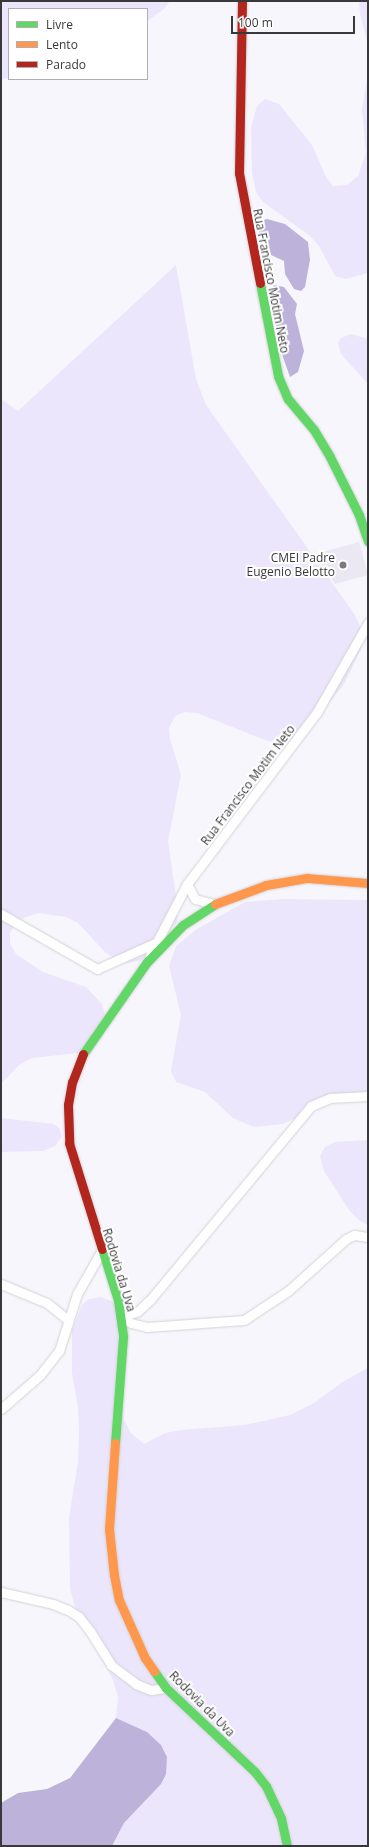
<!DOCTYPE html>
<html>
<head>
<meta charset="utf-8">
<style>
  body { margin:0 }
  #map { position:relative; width:369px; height:1847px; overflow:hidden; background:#f7f6fc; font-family:"Open Sans",sans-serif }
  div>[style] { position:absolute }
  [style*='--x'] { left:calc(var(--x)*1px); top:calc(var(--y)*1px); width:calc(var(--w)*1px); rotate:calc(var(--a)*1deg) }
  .built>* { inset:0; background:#ebe8f3 }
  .green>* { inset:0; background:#ebe6fb }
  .water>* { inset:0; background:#bdb3da }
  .roads { filter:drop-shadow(0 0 1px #d3d2d6) drop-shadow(0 0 1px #d3d2d6) }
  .street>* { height:9px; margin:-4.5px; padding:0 4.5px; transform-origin:4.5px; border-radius:4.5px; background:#fefeff }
  .fast>* { height:9px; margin:-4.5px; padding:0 4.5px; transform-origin:4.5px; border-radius:4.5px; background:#63d668 }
  .slow>* { height:9px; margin:-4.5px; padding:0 4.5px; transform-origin:4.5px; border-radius:4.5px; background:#ff974d }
  .jam>* { height:9px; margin:-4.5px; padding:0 4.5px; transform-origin:4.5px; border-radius:4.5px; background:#b3261e }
  .dots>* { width:11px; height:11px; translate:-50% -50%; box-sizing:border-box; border:2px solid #fff; border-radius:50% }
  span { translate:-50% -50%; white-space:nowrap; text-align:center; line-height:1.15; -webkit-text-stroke:4px #fff; paint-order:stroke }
  .street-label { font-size:12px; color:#39383b }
  .poi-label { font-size:12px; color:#39383b }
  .right { translate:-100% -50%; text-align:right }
  .frame { position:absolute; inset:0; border:2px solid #39383b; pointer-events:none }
  .legend { position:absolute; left:8px; top:8px; width:140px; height:72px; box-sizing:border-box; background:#fff; border:1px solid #b0afb1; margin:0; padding:5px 7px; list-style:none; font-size:12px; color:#39383b }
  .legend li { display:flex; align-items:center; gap:8px; height:20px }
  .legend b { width:20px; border:1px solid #b0afb1 }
  .scale { position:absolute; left:231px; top:16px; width:124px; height:18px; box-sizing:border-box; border:2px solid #39383b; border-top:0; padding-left:5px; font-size:12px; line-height:14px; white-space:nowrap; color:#39383b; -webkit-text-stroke:3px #fff; paint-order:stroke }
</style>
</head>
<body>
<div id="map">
  <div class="built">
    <i style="clip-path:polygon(359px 542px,368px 575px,335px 584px,315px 554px)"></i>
  </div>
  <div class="green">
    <i style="clip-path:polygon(1px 1px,170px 1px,164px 9px,147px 21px,147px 9px,9px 9px,9px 78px,1px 79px)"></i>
    <i style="clip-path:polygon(359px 1px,368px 1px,368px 46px,360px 14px)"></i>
    <i style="clip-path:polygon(368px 74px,368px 273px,346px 279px,335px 276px,319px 246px,310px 236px,263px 202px,256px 192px,252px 172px,251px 128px,257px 106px,265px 99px,279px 104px,312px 145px,326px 177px,333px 186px,347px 185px,358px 176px,366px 153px,362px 109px)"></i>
    <i style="clip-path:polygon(176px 265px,196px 379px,206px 405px,355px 615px,363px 633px,361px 649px,344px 684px,310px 728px,292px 742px,280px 744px,265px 740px,197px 713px,185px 712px,175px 716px,169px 728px,170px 739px,181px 775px,168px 841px,178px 910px,177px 922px,142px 960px,127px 963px,118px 961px,105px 952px,78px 923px,66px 917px,38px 913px,18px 920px,10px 933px,10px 944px,16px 954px,43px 972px,86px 987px,102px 1004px,106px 1019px,78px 1053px,32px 1058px,19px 1065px,1px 1084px,1px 399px,18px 411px)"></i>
    <i style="clip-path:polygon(351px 334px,368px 339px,368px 384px,341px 354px,338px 343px,341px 338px)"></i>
    <i style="clip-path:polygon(283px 899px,368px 900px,368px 1092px,336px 1098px,283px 1124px,254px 1127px,233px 1118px,205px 1092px,176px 1082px,171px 1071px,181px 1015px,169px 966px,176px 946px,197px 929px,245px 902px)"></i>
    <i style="clip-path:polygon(1px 1118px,54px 1124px,59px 1128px,62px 1136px,55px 1146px,43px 1151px,1px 1152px)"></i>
    <i style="clip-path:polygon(368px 1140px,368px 1225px,360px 1221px,349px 1210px,324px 1171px,320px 1156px,325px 1147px,335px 1142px)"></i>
    <i style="clip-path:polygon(101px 1297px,116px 1303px,122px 1410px,124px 1420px,131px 1433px,144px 1444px,165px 1433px,181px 1430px,245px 1425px,290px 1415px,314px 1403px,344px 1381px,368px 1368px,368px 1846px,112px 1846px,124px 1823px,140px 1805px,147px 1732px,116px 1718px,118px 1697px,113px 1680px,75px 1607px,70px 1588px,69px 1518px,78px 1462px,79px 1431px,78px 1407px,72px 1373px,72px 1330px,82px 1305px,89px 1299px)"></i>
  </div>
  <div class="water">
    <i style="clip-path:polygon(267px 219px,285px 224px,308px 242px,310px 260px,305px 287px,301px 291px,294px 289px,285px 274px,284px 261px,271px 255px,265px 237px,260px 237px,257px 222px)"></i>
    <i style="clip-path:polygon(274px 285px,284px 287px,297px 304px,295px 314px,304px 351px,298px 372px,290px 377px,278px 343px,275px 312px,270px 292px)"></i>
    <i style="clip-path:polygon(116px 1718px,147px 1732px,161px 1745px,167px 1757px,166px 1774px,161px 1784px,124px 1823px,112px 1846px,1px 1846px,1px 1803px,18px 1793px,47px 1789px,70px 1778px)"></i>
  </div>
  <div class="roads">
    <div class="street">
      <i style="--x:187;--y:884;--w:17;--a:62"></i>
      <i style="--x:195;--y:899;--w:20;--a:15"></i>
      <i style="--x:1;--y:914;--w:111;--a:29.8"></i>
      <i style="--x:97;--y:969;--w:64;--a:-24.1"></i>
      <i style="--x:150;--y:955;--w:80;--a:-62.5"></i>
      <i style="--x:187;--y:884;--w:216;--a:-52.9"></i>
      <i style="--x:317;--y:712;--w:103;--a:-60.2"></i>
      <i style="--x:1;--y:1284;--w:50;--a:22.4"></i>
      <i style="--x:47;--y:1303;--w:27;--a:39"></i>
      <i style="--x:121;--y:1317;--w:18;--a:-19"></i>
      <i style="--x:138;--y:1311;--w:16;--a:-43"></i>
      <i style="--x:150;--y:1300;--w:252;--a:-50.3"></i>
      <i style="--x:311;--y:1106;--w:21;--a:-23"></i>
      <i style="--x:330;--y:1098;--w:38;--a:-3"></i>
      <i style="--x:121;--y:1317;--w:12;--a:31"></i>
      <i style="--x:131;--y:1323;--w:16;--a:14"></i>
      <i style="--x:147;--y:1327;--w:97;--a:-4.1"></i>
      <i style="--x:244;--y:1320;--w:53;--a:-33.4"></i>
      <i style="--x:288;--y:1291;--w:78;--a:-41.9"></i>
      <i style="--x:346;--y:1239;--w:9;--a:-27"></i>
      <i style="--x:354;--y:1235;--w:14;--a:8"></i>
      <i style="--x:1;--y:1409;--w:52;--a:-41.1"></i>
      <i style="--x:40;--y:1375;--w:31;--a:-52"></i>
      <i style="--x:59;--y:1351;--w:60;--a:-72.5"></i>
      <i style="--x:77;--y:1294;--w:48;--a:-60.3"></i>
      <i style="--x:1;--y:1592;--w:53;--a:13"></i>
      <i style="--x:53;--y:1604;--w:16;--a:22"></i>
      <i style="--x:68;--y:1610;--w:13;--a:32"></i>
      <i style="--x:79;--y:1617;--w:18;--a:52"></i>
      <i style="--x:90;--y:1631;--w:40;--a:58"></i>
      <i style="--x:111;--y:1665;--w:31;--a:37"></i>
      <i style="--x:136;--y:1684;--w:16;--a:22"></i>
      <i style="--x:151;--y:1690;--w:15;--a:-8"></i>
    </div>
    <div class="fast">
      <i style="--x:260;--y:283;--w:95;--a:79"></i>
      <i style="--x:278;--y:376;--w:25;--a:67"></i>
      <i style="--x:288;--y:399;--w:40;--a:50"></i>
      <i style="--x:314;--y:430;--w:31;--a:59"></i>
      <i style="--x:330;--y:457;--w:65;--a:63.4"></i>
      <i style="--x:359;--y:515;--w:28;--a:71"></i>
      <i style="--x:83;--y:1054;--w:112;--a:-55.2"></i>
      <i style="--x:147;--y:962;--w:52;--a:-45.8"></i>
      <i style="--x:183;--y:925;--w:38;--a:-33"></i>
      <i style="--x:102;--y:1249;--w:53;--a:72.6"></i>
      <i style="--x:118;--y:1300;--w:37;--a:82"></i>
      <i style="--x:123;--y:1337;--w:106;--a:94.3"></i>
      <i style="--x:154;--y:1671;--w:21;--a:55"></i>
      <i style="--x:166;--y:1688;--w:122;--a:43.3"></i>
      <i style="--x:255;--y:1772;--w:18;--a:52"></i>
      <i style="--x:266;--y:1786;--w:35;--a:65"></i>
      <i style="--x:281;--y:1818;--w:29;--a:78"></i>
    </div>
    <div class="slow">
      <i style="--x:215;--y:904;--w:54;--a:-20.4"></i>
      <i style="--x:266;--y:885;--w:42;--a:-9.7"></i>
      <i style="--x:307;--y:878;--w:61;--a:4.7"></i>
      <i style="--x:115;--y:1443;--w:86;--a:94"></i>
      <i style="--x:109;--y:1529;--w:46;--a:83.8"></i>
      <i style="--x:114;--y:1575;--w:25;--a:79"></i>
      <i style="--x:119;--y:1600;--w:64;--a:65.9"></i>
      <i style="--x:145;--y:1658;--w:16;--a:55"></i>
    </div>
    <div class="jam">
      <i style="--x:242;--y:1;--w:172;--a:91"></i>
      <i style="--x:239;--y:173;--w:112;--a:79.2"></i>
      <i style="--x:83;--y:1054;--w:30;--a:111"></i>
      <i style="--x:72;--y:1082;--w:23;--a:100"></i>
      <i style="--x:68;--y:1105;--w:38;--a:88"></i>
      <i style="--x:69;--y:1143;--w:111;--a:72.7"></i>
    </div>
  </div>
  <div class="dots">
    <i style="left:343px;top:565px;background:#7c7a7f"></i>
  </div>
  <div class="street-label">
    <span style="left:271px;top:281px;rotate:79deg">Rua Francisco Motim Neto</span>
    <span style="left:248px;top:785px;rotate:-53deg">Rua Francisco Motim Neto</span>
    <span style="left:119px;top:1270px;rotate:73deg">Rodovia da Uva</span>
    <span style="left:202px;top:1704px;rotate:45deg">Rodovia da Uva</span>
  </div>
  <div class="poi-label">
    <span class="right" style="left:335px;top:565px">CMEI Padre<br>Eugenio Belotto</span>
  </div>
  <div class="frame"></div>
  <ul class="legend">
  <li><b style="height:5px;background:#63d668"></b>Livre</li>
  <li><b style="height:5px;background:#ff974d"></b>Lento</li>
  <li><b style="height:5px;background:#b3261e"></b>Parado</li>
  </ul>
  <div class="scale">100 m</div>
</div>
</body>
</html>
